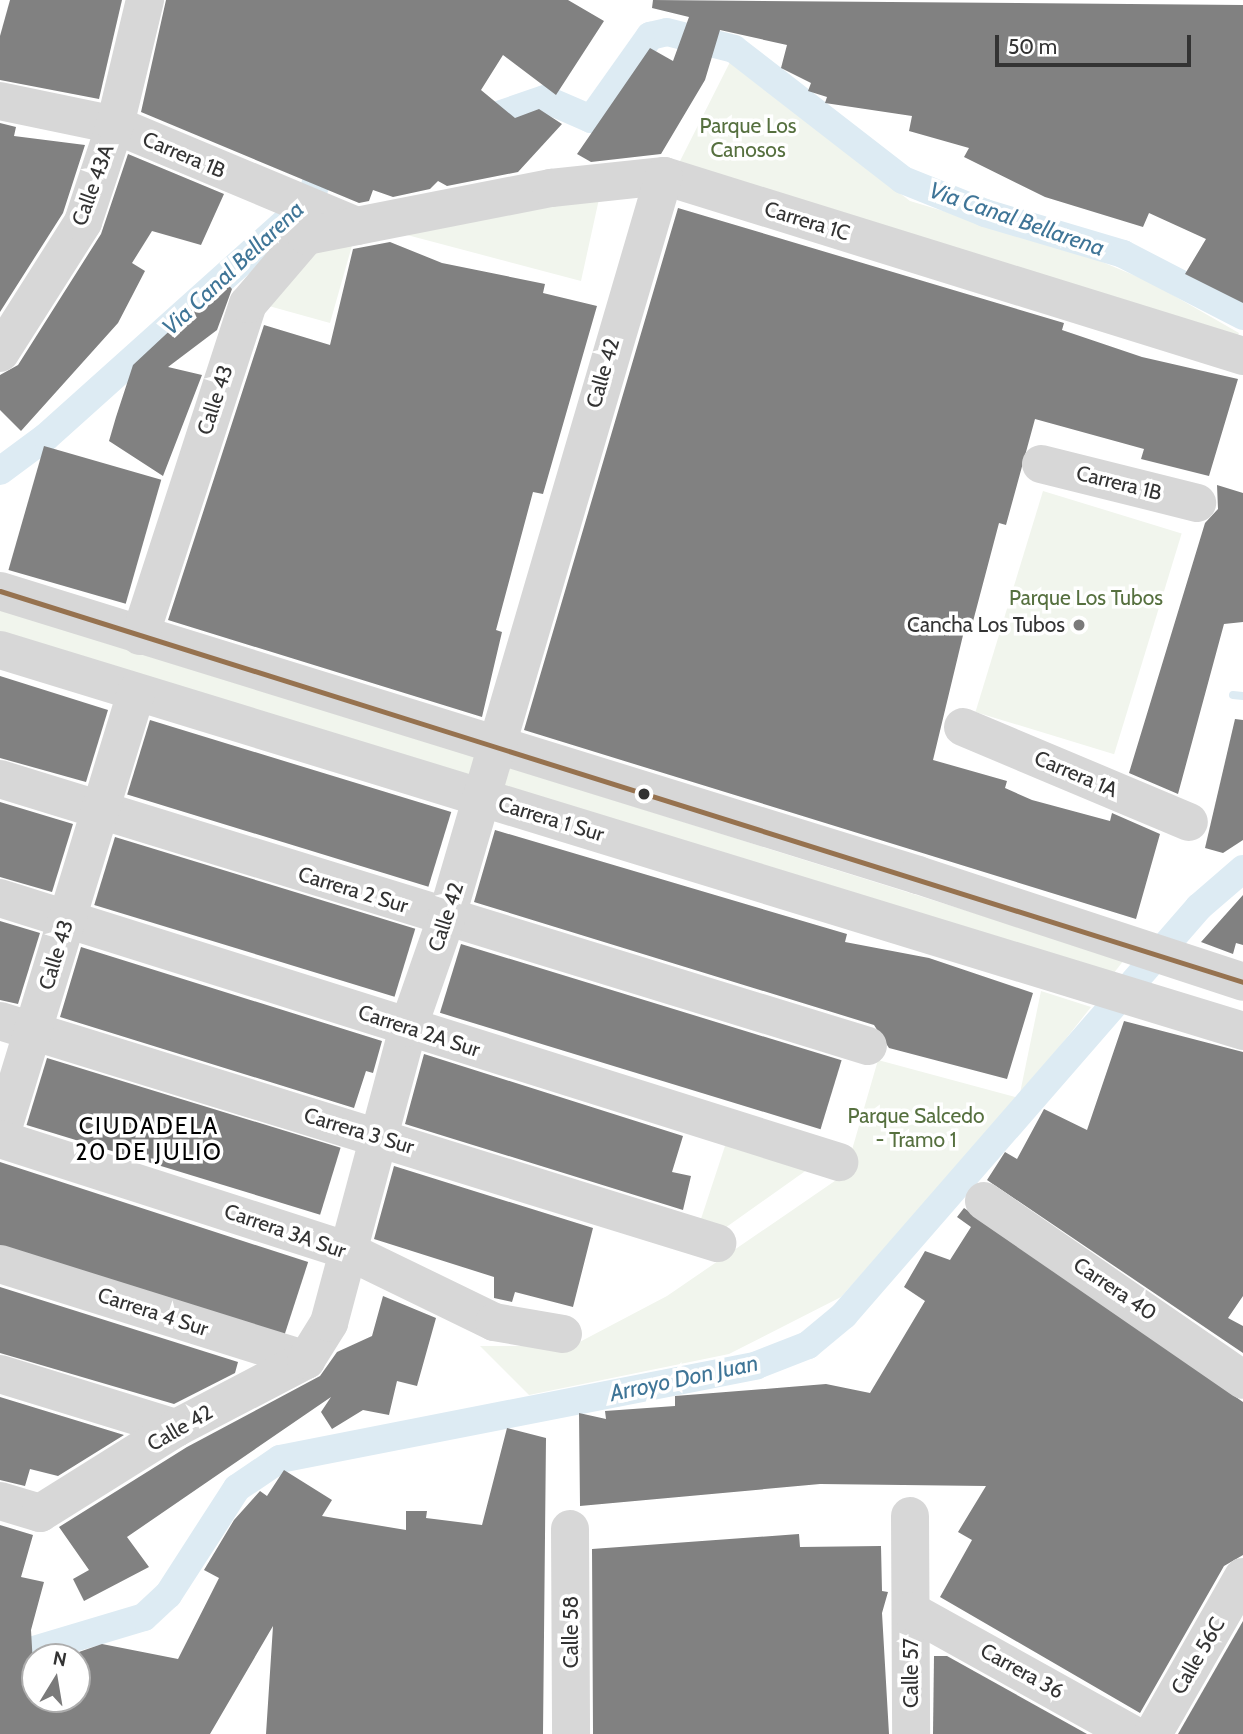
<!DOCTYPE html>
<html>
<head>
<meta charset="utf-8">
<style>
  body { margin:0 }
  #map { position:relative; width:1243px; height:1734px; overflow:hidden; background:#fff; font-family:Cabin,sans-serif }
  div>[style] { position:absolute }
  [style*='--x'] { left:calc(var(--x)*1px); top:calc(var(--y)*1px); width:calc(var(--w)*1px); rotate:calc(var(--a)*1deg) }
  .green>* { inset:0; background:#f1f5ed; transform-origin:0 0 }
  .stream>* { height:8px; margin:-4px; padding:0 4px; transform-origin:4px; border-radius:4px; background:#ddebf3 }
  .canal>* { height:28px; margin:-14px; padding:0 14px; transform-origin:14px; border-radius:14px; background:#ddebf3 }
  .building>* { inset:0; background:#818181; transform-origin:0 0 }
  .minor>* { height:38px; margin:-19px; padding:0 19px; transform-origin:19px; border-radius:19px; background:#d7d7d7 }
  .bus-1>* { height:5px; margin:-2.5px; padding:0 2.5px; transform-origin:2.5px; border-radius:2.5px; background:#96724f }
  .dots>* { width:19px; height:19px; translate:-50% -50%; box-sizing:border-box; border:4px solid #fff; border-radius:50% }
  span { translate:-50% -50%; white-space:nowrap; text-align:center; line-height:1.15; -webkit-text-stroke:7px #fff; paint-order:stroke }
  .park-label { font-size:21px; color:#56703f }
  .street-label { font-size:21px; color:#333 }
  .poi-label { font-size:21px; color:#333 }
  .right { translate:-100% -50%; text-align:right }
  .water-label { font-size:23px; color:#3f7597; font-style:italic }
  .neighbourhood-label { font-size:23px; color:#000; letter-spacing:2px }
  .north { position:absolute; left:21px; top:1643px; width:70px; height:70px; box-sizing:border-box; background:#fff; border:2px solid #adadad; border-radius:50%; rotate:11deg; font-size:19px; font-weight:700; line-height:28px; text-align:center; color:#333 }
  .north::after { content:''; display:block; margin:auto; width:24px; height:32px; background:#7a7a7a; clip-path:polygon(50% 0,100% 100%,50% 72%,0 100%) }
  .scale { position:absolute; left:995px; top:35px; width:196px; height:32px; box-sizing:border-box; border:4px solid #333; border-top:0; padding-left:9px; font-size:21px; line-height:24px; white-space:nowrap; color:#333; -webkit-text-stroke:5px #fff; paint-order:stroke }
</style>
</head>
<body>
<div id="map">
  <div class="green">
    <i style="clip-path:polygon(730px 62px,910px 201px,1076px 251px,1150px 282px,1239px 333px,1234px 343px,677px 167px)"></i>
    <i style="clip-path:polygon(599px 199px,581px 281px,392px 231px)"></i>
    <i style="clip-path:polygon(355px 235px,330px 323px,258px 303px,309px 243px)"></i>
    <i style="left:1043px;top:491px;width:145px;height:231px;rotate:17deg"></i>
    <i style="clip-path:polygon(0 608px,1124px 960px,1110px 978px,0 637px)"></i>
    <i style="clip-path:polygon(1041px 991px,1091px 1007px,1019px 1098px,841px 1297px,729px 1354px,529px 1395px,480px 1346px,572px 1346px,667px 1296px,845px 1174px,878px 1060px,1019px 1098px)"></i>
    <i style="clip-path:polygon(727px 1140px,811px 1167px,718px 1233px,698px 1228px)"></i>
  </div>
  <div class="stream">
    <i style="--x:1233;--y:695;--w:10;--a:6"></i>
  </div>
  <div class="canal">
    <i style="--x:469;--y:125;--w:80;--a:-18.9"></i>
    <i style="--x:545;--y:99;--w:50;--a:23.5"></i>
    <i style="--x:591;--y:119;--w:102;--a:-54.6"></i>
    <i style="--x:650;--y:36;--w:17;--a:-13"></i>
    <i style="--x:667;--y:32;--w:69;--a:14.2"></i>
    <i style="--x:734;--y:49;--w:214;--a:37.8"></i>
    <i style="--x:903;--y:180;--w:88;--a:21.9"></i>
    <i style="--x:985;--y:213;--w:144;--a:16.5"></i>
    <i style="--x:1123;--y:254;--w:135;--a:27.3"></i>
    <i style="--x:0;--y:471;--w:57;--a:-36.5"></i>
    <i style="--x:46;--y:437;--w:340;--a:-41.9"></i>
    <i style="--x:299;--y:210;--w:23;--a:-52"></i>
    <i style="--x:313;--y:192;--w:46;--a:-72.3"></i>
    <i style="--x:0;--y:1660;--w:150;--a:-16.6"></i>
    <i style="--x:144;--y:1617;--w:33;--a:-43"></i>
    <i style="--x:168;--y:1595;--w:127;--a:-57.2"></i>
    <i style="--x:237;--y:1488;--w:52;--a:-34"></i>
    <i style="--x:280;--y:1459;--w:486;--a:-11.1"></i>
    <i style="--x:757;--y:1365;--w:55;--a:-21.4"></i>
    <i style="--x:808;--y:1345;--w:47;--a:-39.8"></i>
    <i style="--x:844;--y:1315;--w:541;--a:-48.97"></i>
    <i style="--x:1199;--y:907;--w:58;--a:-40.8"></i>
  </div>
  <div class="building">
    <i style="clip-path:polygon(10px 0,122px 0,99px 99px,0 80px,0 36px)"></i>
    <i style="clip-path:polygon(166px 0,568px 0,604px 21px,556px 95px,503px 55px,481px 90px,515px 118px,539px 109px,562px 124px,518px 172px,447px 186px,438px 181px,430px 189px,393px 197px,373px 190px,369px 201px,359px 203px,141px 112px)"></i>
    <i style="clip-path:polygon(653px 0,1243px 5px,1243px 303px,1185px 274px,1206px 239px,1149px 213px,1143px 227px,1045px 197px,964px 157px,969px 148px,909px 131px,912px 116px,825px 103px,827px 97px,808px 91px,811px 83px,781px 68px,787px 45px,720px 30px,705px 80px,661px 154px,591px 162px,577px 154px,650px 48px,673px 61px,689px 17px,652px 8px)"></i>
    <i style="clip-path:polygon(0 123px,16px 127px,14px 136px,85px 145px,63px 213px,0 312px)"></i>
    <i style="clip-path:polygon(128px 154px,224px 194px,201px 245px,152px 231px,132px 263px,145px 271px,118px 323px,21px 431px,0 410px,0 375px,18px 365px,101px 234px)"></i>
    <i style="clip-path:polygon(678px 208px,1064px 323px,1062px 330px,1142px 357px,1238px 379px,1209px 476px,1141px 459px,1144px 449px,1035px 419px,1006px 525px,999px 523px,971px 629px,965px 627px,933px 760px,1007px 781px,1005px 788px,1032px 800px,1110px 821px,1112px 813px,1160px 834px,1136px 919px,524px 730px)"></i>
    <i style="clip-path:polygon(390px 242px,442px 263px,545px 284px,543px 293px,597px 306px,543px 494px,533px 492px,496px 630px,502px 632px,482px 717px,168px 620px,264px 325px,330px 345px,353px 249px)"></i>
    <i style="clip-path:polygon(224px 280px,232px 289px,217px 330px,168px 367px,202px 375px,163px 476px,109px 441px,116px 417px,133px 365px)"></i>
    <i style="left:44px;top:446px;width:122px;height:129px;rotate:16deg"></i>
    <i style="clip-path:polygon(1217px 485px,1243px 493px,1243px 622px,1224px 624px,1178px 794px,1129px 773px,1205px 523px,1218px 509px)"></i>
    <i style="clip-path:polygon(0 676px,108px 710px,86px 782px,0 758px)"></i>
    <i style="clip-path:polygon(1235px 719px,1243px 720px,1243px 840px,1223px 853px,1205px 848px)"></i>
    <i style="left:150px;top:720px;width:315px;height:78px;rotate:17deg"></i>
    <i style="clip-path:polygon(0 802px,73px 824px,52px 892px,0 877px)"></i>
    <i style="clip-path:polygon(495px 830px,847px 934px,845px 942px,929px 958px,1033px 993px,1007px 1079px,889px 1048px,874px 1025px,474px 902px)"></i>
    <i style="left:115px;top:837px;width:314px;height:71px;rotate:17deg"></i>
    <i style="clip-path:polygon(1243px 895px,1243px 945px,1236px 943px,1233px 954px,1201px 942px)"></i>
    <i style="clip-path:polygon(0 921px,40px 933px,18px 1004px,0 1000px)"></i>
    <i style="left:461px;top:944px;width:398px;height:72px;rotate:17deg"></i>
    <i style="clip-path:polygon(81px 947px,382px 1041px,373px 1073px,366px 1071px,354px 1108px,60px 1017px)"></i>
    <i style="clip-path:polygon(1124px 1021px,1243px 1052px,1243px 1296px,1228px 1318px,1243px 1326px,1243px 1353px,987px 1180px,1005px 1152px,1017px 1159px,1044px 1109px,1087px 1130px)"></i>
    <i style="clip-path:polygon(424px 1054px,683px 1136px,672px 1172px,691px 1176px,683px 1210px,405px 1124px)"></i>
    <i style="left:47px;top:1058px;width:307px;height:70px;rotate:17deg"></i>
    <i style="left:0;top:1162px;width:324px;height:81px;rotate:18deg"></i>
    <i style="clip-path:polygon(394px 1166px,593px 1228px,573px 1307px,515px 1292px,512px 1302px,494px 1298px,494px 1277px,374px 1239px)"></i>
    <i style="clip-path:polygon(964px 1208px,1243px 1402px,1243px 1555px,1224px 1566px,1140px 1713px,940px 1597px,972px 1540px,958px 1532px,986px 1486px,820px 1484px,580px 1506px,579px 1413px,606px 1419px,605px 1411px,675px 1406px,675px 1396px,789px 1387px,826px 1384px,870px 1393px,925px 1301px,904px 1287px,925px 1251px,950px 1260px,971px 1227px,957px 1217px)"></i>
    <i style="clip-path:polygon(0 1287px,238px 1362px,235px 1373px,174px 1404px,0 1353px)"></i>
    <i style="clip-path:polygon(383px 1296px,436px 1318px,417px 1386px,397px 1381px,389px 1415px,363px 1410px,332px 1429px,321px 1412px,331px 1397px,127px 1537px,149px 1567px,84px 1601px,73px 1579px,89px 1570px,59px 1527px,187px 1447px,320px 1376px,337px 1352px,372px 1336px)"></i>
    <i style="clip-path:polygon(0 1397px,124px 1435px,58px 1476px,30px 1469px,25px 1486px,0 1480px)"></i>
    <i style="clip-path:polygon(507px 1428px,546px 1438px,543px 1734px,266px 1734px,273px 1626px,210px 1734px,0 1734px,0 1525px,33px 1535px,21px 1577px,44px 1582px,31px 1630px,35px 1699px,82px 1699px,76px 1653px,102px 1644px,178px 1659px,219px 1578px,204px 1570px,234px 1520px,260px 1491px,267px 1496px,284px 1470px,332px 1500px,322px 1516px,406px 1530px,406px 1511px,427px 1511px,426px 1518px,482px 1525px)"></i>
    <i style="clip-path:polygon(799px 1534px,800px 1547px,881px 1546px,882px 1591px,888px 1592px,882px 1613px,889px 1734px,593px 1734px,592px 1549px)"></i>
    <i style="clip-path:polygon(1243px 1621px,1243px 1734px,1178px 1734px)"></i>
    <i style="clip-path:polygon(934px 1656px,947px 1656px,1087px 1734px,933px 1734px)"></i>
  </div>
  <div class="minor">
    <i style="--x:0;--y:101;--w:117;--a:11.8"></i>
    <i style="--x:115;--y:125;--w:262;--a:22.7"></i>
    <i style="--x:0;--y:353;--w:155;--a:-57.6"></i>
    <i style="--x:83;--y:222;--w:102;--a:-71.7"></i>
    <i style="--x:115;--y:125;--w:129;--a:-76.5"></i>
    <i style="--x:1041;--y:464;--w:161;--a:14"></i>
    <i style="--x:0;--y:591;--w:961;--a:17.19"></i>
    <i style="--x:918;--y:875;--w:342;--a:18.2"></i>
    <i style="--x:140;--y:636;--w:349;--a:-72"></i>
    <i style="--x:248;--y:304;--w:89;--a:-49.5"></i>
    <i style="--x:306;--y:236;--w:250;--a:-11.1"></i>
    <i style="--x:551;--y:188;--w:114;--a:-6.1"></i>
    <i style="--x:664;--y:176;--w:606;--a:17.27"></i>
    <i style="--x:0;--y:650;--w:1300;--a:17.04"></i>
    <i style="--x:963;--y:727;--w:245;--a:22.8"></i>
    <i style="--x:0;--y:779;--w:908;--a:17.1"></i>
    <i style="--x:0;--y:898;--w:880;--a:17.47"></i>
    <i style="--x:0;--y:1021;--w:751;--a:17.2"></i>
    <i style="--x:0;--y:1138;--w:466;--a:-73"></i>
    <i style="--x:0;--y:1139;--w:363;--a:17.8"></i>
    <i style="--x:346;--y:1250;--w:165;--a:25.9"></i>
    <i style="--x:494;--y:1322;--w:70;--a:9.9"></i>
    <i style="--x:984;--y:1201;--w:315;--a:34.6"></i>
    <i style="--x:0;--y:1264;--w:321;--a:17.4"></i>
    <i style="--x:0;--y:1374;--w:184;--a:17.1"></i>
    <i style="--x:0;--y:1501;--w:42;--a:16.7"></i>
    <i style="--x:40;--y:1513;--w:160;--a:-32"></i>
    <i style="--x:176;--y:1428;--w:147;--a:-27.6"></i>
    <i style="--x:306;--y:1360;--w:44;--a:-58.1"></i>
    <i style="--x:329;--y:1323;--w:305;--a:-75"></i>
    <i style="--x:408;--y:1028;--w:115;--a:-70.8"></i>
    <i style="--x:446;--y:919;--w:774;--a:-73.65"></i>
    <i style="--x:910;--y:1516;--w:218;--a:89.7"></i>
    <i style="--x:570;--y:1529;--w:205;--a:89.7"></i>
    <i style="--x:911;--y:1611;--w:253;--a:29.1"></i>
    <i style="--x:1153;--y:1734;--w:181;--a:-60.2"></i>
  </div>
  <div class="bus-1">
    <i style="--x:0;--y:591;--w:1303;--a:17.46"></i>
  </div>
  <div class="dots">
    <i style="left:1079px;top:625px;background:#7a7a7a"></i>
    <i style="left:644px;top:794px;background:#333"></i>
  </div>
  <div class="park-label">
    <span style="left:748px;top:138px">Parque Los<br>Canosos</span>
    <span style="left:1086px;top:598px">Parque Los Tubos</span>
    <span style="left:916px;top:1128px">Parque Salcedo<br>- Tramo 1</span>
  </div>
  <div class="street-label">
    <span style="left:184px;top:155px;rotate:23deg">Carrera 1B</span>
    <span style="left:93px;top:185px;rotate:-70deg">Calle 43A</span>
    <span style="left:807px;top:221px;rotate:17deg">Carrera 1C</span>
    <span style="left:603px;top:373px;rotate:-74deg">Calle 42</span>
    <span style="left:215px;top:400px;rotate:-72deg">Calle 43</span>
    <span style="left:1119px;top:483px;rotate:14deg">Carrera 1B</span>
    <span style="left:1076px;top:774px;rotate:23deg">Carrera 1A</span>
    <span style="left:551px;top:819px;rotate:17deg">Carrera 1 Sur</span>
    <span style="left:353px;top:890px;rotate:17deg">Carrera 2 Sur</span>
    <span style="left:446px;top:917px;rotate:-72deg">Calle 42</span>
    <span style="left:56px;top:955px;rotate:-73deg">Calle 43</span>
    <span style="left:419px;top:1031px;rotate:18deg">Carrera 2A Sur</span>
    <span style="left:359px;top:1131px;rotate:17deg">Carrera 3 Sur</span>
    <span style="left:285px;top:1231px;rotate:19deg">Carrera 3A Sur</span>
    <span style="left:1115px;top:1289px;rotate:34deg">Carrera 40</span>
    <span style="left:153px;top:1312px;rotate:18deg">Carrera 4 Sur</span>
    <span style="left:180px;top:1428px;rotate:-30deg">Calle 42</span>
    <span style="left:571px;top:1632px;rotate:-90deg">Calle 58</span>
    <span style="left:1198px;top:1656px;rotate:-60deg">Calle 56C</span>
    <span style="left:1022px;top:1671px;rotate:29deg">Carrera 36</span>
    <span style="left:911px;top:1673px;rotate:-90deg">Calle 57</span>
  </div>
  <div class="poi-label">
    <span class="right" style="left:1065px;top:625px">Cancha Los Tubos</span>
  </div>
  <div class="water-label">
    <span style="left:1017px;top:219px;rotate:19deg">Via Canal Bellarena</span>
    <span style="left:233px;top:268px;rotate:-43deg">Via Canal Bellarena</span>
    <span style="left:684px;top:1378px;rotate:-12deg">Arroyo Don Juan</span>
  </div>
  <div class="neighbourhood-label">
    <span style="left:149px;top:1139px">CIUDADELA<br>20 DE JULIO</span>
  </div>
  <div class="north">N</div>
  <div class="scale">50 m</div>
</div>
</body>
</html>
